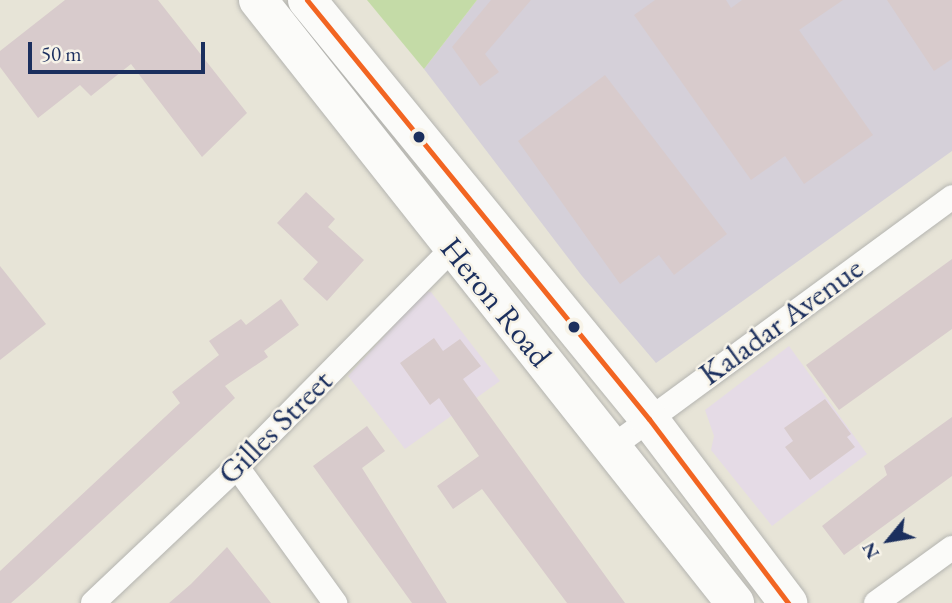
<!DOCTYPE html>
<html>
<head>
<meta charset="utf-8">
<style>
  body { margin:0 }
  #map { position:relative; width:952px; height:603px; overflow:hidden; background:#e7e4d7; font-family:"EB Garamond",serif }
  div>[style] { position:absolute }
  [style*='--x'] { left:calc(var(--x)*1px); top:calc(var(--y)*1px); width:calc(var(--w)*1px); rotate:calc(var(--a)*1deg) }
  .built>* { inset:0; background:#e5dbe6 }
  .industrial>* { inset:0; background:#d5d0d9 }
  .green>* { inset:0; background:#c4dba7 }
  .building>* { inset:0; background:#d8cbcc }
  .roads { filter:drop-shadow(0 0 2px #b4b4b0) drop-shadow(0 0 2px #b4b4b0) }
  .minor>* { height:24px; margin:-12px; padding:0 12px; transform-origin:12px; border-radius:12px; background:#fbfbf9 }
  .primary>* { height:38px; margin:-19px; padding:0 19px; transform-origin:19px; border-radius:19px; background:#fbfbf9 }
  .bus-1>* { height:5px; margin:-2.5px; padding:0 2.5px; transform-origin:2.5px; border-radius:2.5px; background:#f26522 }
  .dots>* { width:19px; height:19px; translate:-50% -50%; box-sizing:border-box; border:4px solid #f7f3e8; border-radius:50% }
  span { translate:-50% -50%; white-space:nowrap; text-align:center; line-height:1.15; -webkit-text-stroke:5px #f7f3e8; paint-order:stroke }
  .street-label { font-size:32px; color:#1b2f5e }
  .north { position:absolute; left:854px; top:505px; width:70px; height:70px; -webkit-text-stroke:5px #f7f3e8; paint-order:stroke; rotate:240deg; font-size:19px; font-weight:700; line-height:28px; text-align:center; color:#1b2f5e }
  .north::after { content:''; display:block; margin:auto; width:24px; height:32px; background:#1b2f5e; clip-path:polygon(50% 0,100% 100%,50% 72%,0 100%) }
  .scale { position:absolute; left:28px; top:42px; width:177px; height:32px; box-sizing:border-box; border:4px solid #1b2f5e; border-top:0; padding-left:9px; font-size:21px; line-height:24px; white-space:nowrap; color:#1b2f5e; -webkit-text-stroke:5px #f7f3e8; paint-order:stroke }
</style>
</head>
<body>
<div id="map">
  <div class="built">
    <i style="clip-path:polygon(425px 291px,431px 292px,500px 381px,405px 449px,348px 376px)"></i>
    <i style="clip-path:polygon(789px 346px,867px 454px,772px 526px,711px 450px,714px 436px,705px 410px)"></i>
  </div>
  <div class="industrial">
    <i style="clip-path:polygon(477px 0,952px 0,952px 151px,656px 363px,582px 276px,424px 69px)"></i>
  </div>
  <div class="green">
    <i style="clip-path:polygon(367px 0,477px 0,424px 69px)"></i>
  </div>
  <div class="building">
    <i style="clip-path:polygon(65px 0,158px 0,247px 113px,202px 157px,131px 64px,91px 96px,80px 85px,38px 118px,0 67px,0 51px)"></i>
    <i style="clip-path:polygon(491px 0,531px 0,485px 54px,499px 72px,480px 86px,452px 47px)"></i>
    <i style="clip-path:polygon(655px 0,726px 0,731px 8px,742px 0,843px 0,799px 30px,873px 135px,804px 184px,785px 156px,751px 180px,634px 15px)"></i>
    <i style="clip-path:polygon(887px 0,952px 0,952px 59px,934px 71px)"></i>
    <i style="clip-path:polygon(605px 75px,727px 234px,674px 275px,659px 255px,620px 284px,518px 141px)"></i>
    <i style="clip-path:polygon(306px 192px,335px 219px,328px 227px,364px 260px,327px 301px,303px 279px,318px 262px,277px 223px)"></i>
    <i style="clip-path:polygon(952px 259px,952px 329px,839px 410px,806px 365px)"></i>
    <i style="clip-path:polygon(0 266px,46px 324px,0 360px)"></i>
    <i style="clip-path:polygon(281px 299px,299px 325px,264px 351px,268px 357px,225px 386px,235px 398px,36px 581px,11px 603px,0 603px,0 571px,180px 403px,172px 392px,219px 355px,209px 341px,241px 319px,246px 325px)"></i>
    <i style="clip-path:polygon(434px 338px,443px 351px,460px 339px,481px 366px,463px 379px,625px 603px,567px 603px,482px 489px,453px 509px,437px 486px,479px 456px,439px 398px,430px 405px,400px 363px)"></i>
    <i style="clip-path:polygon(825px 399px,851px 434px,847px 437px,855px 447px,810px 480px,785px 447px,793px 441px,784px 428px)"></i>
    <i style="clip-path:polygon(952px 417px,952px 476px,844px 555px,822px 526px,887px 475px,884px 466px)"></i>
    <i style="clip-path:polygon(367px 426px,385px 451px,362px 468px,447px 603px,412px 603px,313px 466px)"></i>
    <i style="clip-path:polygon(227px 547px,271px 603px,169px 603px,191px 584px)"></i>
  </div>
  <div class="roads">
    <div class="minor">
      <i style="--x:612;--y:447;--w:422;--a:-36.3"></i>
      <i style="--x:237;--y:467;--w:168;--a:54.2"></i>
      <i style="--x:93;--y:603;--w:198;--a:-43.4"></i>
      <i style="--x:237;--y:467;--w:308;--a:-45.4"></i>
      <i style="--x:876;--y:603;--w:94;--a:-35.9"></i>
    </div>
    <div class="primary">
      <i style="--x:258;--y:0;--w:769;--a:51.65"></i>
      <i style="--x:307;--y:0;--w:541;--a:50.78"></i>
      <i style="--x:649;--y:419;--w:231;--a:52.9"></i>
    </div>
  </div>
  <div class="bus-1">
    <i style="--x:307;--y:0;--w:541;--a:50.78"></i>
    <i style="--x:649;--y:419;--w:231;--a:52.9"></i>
  </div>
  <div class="dots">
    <i style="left:419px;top:137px;background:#1b2f5e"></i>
    <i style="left:574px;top:327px;background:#1b2f5e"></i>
  </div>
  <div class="street-label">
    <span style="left:496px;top:302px;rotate:51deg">Heron Road</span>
    <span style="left:781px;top:321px;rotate:-36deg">Kaladar Avenue</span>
    <span style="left:275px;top:427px;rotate:-45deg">Gilles Street</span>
  </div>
  <div class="north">N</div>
  <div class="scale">50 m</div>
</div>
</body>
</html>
